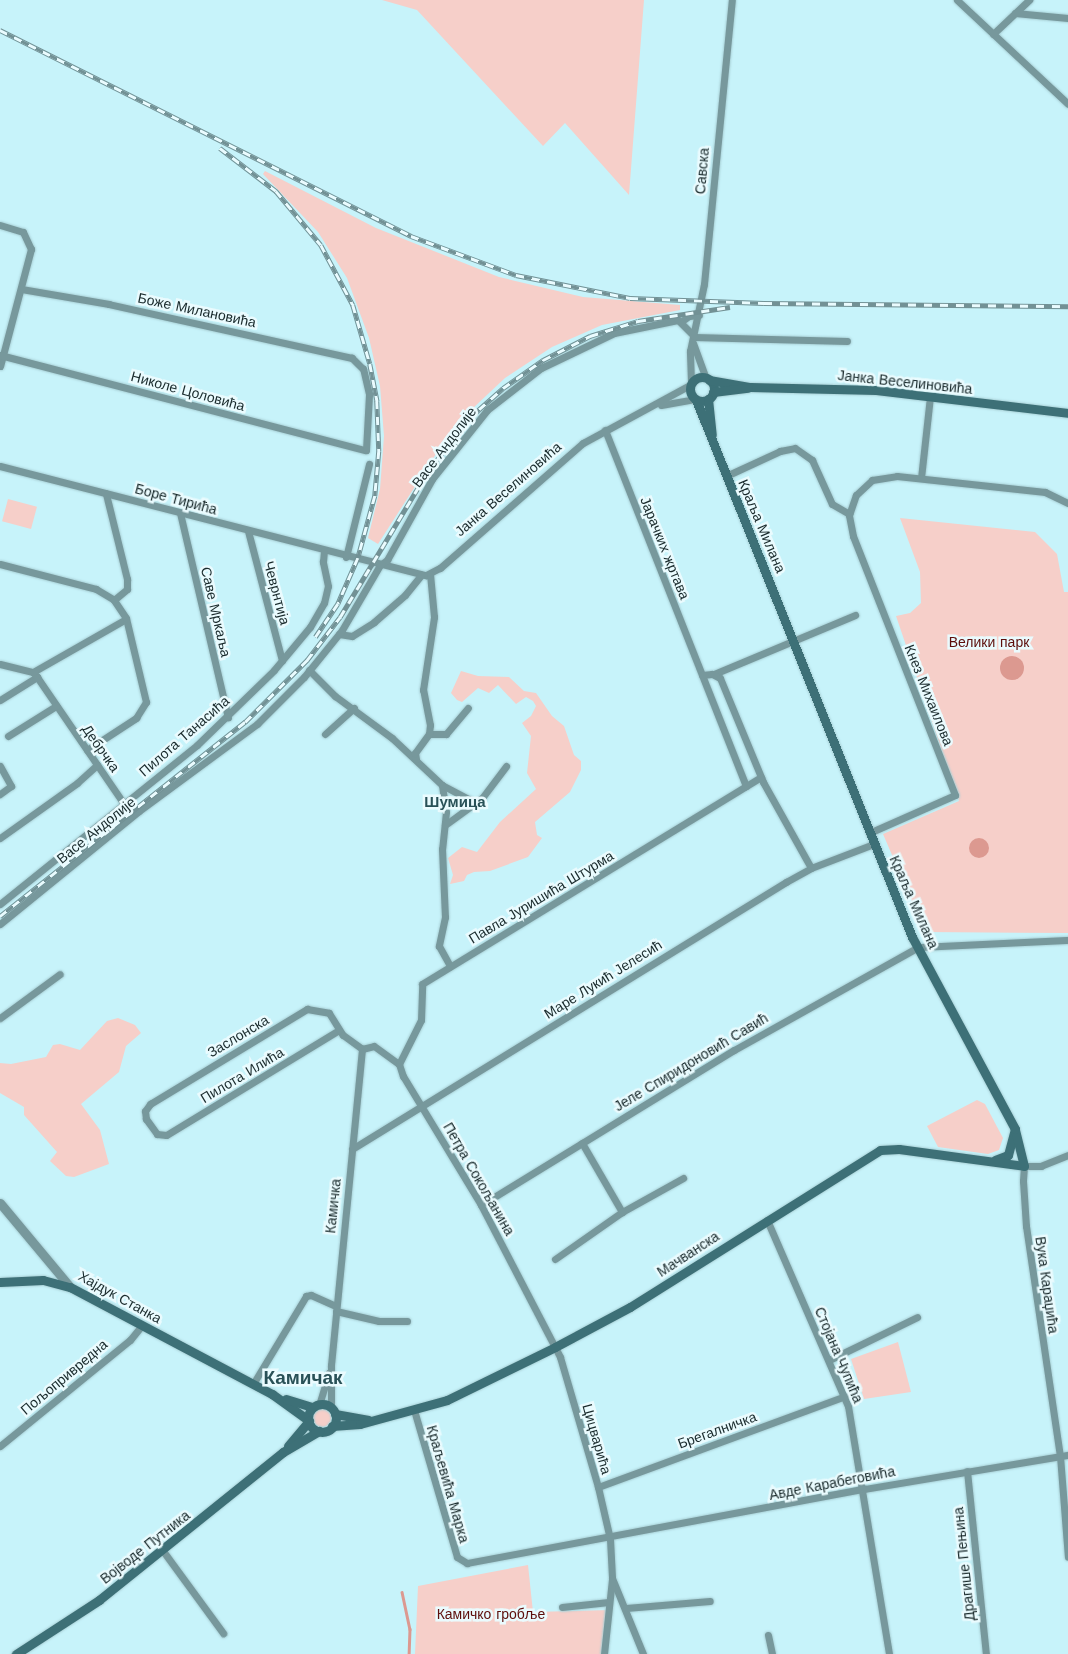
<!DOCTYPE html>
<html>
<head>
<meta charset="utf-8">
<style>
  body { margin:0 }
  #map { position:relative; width:1068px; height:1654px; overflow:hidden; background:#c7f3fa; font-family:"Work Sans",sans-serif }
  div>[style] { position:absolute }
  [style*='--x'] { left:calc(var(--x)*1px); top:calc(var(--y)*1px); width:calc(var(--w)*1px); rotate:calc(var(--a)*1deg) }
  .green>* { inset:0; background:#f6cfc9; transform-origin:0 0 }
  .round { border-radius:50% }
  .water>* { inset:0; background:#dc9990 }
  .stream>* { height:2.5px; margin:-1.25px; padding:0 1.25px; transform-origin:1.25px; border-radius:1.25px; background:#dc9990 }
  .roads { filter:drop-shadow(0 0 1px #a8cfd5) drop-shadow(0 0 1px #a8cfd5) }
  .minor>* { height:7px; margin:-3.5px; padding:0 3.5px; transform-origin:3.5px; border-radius:3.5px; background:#77989c }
  .tertiary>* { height:9px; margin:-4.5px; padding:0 4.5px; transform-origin:4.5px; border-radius:4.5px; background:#77989c }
  .secondary>* { height:9px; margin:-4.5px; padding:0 4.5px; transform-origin:4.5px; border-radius:4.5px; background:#3d7077 }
  .secondary>.ring { margin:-4.5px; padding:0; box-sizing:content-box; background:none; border:9px solid #3d7077; border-radius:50% }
  .rail>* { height:4.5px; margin-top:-2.25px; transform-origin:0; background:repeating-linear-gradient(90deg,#eafbfe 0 8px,#729195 0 16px); box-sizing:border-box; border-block:1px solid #729195 }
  span { translate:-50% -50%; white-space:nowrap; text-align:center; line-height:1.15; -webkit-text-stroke:5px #eafbfe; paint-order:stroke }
  .street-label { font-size:14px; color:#192a2c }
  .park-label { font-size:14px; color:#5d0e0b }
  .neighbourhood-label { font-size:15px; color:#295157; font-weight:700 }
  .district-label { font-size:19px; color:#295157; font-weight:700 }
</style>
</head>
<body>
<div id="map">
  <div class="green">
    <i style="clip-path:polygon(382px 0,644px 0,629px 195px,565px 123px,543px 146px,417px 10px)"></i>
    <i style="clip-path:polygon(265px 171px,376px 228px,499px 277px,583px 297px,680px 305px,680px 310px,602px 325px,552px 347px,505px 378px,454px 426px,378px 544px,368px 538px,380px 489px,384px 436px,380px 386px,369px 338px,347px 278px,318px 232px,263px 174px)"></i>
    <i style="left:8px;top:499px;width:30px;height:23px;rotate:15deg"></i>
    <i style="clip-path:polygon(900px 518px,1035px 532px,1057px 554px,1064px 592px,1068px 592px,1068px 933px,925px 932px,883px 834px,959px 801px,896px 616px,910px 613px,921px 603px,920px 572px)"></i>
    <i style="clip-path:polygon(461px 671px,478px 676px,509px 677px,524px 691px,536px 693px,552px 716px,564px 726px,574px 755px,581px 761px,581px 770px,570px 792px,535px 822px,537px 835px,542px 838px,528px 857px,490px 871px,474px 872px,467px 875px,464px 881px,450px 884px,453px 875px,448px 858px,462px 847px,477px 852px,500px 822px,536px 789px,527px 773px,531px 736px,522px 723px,531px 716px,536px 706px,533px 701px,526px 697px,516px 704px,498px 685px,489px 693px,478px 688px,462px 702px,457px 700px,451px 693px)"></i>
    <i style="clip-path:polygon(118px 1018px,135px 1025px,141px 1033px,126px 1046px,119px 1072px,81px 1104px,100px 1130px,109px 1164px,74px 1177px,66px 1176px,50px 1161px,57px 1152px,24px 1115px,24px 1107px,0 1093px,0 1063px,11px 1064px,46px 1057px,53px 1045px,60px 1044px,80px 1050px,107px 1021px)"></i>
    <i style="clip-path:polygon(977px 1100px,985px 1104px,1003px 1138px,999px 1150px,988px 1154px,938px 1147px,927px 1126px)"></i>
    <i style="clip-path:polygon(898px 1342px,911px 1392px,864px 1399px,851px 1359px)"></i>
    <i class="round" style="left:313px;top:1409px;width:18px;height:18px"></i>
    <i style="clip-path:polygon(528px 1565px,533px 1612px,611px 1610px,604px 1654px,415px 1654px,418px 1586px)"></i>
  </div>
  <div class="water">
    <i class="round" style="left:1000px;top:656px;width:24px;height:24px"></i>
    <i class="round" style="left:969px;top:838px;width:20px;height:20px"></i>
  </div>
  <div class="stream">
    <i style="--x:402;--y:1592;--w:38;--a:78"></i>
    <i style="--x:410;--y:1629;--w:25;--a:92"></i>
  </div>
  <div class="roads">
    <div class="minor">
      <i style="--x:957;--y:0;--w:152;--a:43.1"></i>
      <i style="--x:1015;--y:13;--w:53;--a:5.4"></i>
      <i style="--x:993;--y:34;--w:50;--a:-43.4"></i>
      <i style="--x:0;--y:225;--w:24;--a:17"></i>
      <i style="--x:23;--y:232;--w:19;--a:65"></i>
      <i style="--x:31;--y:249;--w:121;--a:104.8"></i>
      <i style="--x:682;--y:321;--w:9;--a:-36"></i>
      <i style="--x:689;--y:316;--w:10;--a:-6"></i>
      <i style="--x:694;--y:337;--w:153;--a:1.5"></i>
      <i style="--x:693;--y:343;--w:37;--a:70"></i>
      <i style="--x:0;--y:355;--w:378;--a:14.6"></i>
      <i style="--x:366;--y:450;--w:56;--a:-86.9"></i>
      <i style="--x:369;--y:394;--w:26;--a:-103"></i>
      <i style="--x:363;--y:369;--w:16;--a:-135"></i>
      <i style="--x:352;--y:358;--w:249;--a:-167.5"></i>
      <i style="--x:109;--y:304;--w:89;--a:-170.3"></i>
      <i style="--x:691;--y:382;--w:31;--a:-92"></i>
      <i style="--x:690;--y:351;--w:68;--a:-78.2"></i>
      <i style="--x:704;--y:284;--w:285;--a:-84.4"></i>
      <i style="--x:661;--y:405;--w:34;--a:-10"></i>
      <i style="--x:605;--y:430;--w:383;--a:68.4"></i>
      <i style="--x:0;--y:466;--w:440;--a:14.4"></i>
      <i style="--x:426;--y:575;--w:16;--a:-27"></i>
      <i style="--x:440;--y:568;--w:190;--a:-41.2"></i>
      <i style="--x:583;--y:443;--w:122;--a:-28.5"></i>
      <i style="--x:726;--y:476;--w:60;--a:-24.8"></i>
      <i style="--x:780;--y:451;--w:15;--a:-11"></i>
      <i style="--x:795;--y:448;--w:21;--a:35"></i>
      <i style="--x:812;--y:460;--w:48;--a:65.6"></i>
      <i style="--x:832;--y:504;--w:20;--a:30"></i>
      <i style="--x:921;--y:478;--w:81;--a:-83.7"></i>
      <i style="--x:180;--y:513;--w:210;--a:76.8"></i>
      <i style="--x:248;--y:531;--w:134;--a:75.3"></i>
      <i style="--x:346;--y:557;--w:96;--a:-76.1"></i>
      <i style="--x:0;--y:564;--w:99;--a:14.6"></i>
      <i style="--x:96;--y:589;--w:21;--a:31"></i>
      <i style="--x:339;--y:634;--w:13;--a:9"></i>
      <i style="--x:352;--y:636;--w:26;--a:-32"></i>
      <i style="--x:374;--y:622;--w:41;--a:-41.1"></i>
      <i style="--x:405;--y:595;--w:26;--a:-51"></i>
      <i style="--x:0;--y:664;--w:34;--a:14"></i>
      <i style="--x:309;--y:670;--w:37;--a:45"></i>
      <i style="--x:335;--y:696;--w:71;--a:36.4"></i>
      <i style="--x:392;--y:738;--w:69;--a:43.2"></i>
      <i style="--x:442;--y:785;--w:27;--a:82"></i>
      <i style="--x:446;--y:812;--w:37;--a:96"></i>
      <i style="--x:442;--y:849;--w:68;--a:87.5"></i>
      <i style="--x:445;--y:917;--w:30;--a:102"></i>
      <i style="--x:439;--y:946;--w:23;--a:61"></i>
      <i style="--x:714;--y:674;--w:153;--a:-22.7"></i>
      <i style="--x:702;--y:675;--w:10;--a:-6"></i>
      <i style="--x:712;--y:674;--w:9;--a:27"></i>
      <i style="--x:720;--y:678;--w:113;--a:67.5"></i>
      <i style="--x:763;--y:782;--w:98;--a:60.8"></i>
      <i style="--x:37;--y:677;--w:154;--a:55.6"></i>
      <i style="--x:0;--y:700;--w:44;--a:-31.9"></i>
      <i style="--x:37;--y:677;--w:6;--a:-129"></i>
      <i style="--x:33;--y:672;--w:107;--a:-29.7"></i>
      <i style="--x:325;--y:734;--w:39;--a:-42"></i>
      <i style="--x:429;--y:734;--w:17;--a:0"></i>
      <i style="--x:446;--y:734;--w:34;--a:-50"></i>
      <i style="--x:8;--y:736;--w:57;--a:-32"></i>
      <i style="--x:87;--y:750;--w:59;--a:-33.1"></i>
      <i style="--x:136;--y:718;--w:19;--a:-58"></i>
      <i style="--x:146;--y:702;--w:86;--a:-103.4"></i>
      <i style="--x:126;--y:618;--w:22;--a:-124"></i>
      <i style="--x:114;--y:600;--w:17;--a:-40"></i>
      <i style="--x:127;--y:589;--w:10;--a:-90"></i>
      <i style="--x:127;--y:579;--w:88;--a:-103.9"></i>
      <i style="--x:416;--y:759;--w:6;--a:-99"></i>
      <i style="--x:415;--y:753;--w:24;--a:-54"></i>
      <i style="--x:429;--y:734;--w:9;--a:-84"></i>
      <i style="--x:430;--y:725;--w:36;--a:-101"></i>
      <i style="--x:423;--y:690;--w:74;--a:-81.4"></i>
      <i style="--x:434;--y:617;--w:43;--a:-95.3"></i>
      <i style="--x:0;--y:766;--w:23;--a:61"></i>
      <i style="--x:11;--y:786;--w:14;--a:144"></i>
      <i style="--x:442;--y:785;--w:36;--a:28"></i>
      <i style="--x:445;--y:825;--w:46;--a:-36.1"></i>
      <i style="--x:482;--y:798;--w:40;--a:-53"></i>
      <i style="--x:869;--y:833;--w:94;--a:-23.8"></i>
      <i style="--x:955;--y:795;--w:278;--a:-111.5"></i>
      <i style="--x:853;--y:536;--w:21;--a:-101"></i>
      <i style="--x:849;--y:515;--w:21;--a:-71"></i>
      <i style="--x:856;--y:495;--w:22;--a:-43"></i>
      <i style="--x:872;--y:480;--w:25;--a:-9"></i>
      <i style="--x:897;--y:476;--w:149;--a:6.2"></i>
      <i style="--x:1045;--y:492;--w:25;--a:26"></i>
      <i style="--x:0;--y:838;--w:95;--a:-35.5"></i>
      <i style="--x:77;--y:783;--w:27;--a:-42"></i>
      <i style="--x:0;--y:904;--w:253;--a:-38.9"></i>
      <i style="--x:197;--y:745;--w:107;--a:-44.2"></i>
      <i style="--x:274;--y:670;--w:56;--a:-50.1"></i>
      <i style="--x:310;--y:627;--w:28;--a:-60"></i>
      <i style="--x:324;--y:603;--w:17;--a:-77"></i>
      <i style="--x:328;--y:586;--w:25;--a:-102"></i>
      <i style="--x:323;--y:562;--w:11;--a:-85"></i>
      <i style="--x:0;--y:924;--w:179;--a:-39.1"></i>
      <i style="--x:139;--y:811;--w:147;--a:-36.4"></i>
      <i style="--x:257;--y:724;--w:66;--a:-45"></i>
      <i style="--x:304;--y:677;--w:60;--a:-51"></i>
      <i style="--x:342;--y:630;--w:75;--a:-59.7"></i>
      <i style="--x:380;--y:565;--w:9;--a:-36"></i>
      <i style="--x:387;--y:560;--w:93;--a:-60.9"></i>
      <i style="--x:432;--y:479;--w:88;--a:-51.4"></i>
      <i style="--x:487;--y:410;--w:68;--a:-37.9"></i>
      <i style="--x:541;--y:368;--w:81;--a:-25.6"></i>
      <i style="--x:614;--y:333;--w:65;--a:-11.5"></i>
      <i style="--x:678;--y:320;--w:23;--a:45"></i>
      <i style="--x:0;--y:1018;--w:74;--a:-36.3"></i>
      <i style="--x:339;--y:1030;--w:202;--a:148.7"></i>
      <i style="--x:166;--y:1135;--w:9;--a:-174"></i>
      <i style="--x:157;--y:1134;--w:19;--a:-126"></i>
      <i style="--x:146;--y:1119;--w:8;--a:-97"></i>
      <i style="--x:145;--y:1111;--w:9;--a:-54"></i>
      <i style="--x:150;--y:1104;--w:184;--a:-31.2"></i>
      <i style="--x:307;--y:1009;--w:22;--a:10"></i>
      <i style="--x:329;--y:1013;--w:26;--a:58"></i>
      <i style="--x:343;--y:1035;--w:24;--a:36"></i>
      <i style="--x:362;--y:1049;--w:12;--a:-14"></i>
      <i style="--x:374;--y:1046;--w:31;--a:36"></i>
      <i style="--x:399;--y:1064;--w:13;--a:72"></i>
      <i style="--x:403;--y:1076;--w:151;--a:58.8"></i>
      <i style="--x:481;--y:1205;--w:171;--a:62.5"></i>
      <i style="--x:560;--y:1357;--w:135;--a:73.7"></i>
      <i style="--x:598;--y:1487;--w:53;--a:77"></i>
      <i style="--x:610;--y:1539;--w:39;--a:87"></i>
      <i style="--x:612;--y:1578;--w:82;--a:67.8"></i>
      <i style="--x:399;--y:1064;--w:49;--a:-63.4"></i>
      <i style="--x:421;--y:1020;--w:36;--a:-88"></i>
      <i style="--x:422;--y:984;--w:397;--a:-31.4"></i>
      <i style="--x:582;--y:1143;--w:80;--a:59.9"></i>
      <i style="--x:352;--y:1149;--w:510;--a:-31.6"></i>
      <i style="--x:786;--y:882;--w:29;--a:-29"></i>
      <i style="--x:811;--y:868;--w:67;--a:-20.9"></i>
      <i style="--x:1068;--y:1155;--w:29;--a:158"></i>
      <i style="--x:1041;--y:1166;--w:17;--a:180"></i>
      <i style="--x:1024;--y:1166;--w:15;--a:94"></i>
      <i style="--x:1023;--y:1181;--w:45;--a:86.2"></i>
      <i style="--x:1026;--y:1226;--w:232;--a:81.6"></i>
      <i style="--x:1060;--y:1456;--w:101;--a:85.5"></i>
      <i style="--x:481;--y:1205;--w:297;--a:-31.5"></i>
      <i style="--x:734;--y:1050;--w:211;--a:-29.2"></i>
      <i style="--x:918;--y:947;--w:150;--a:-2.7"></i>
      <i style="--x:767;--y:1220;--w:203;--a:66.5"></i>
      <i style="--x:848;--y:1406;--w:251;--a:80.6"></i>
      <i style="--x:555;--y:1259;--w:82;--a:-35"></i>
      <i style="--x:622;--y:1212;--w:70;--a:-29.1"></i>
      <i style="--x:336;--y:1311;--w:44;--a:13.1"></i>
      <i style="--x:379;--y:1321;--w:28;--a:0"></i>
      <i style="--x:829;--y:1360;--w:98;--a:-26"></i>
      <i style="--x:253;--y:1384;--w:103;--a:-58.9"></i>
      <i style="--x:306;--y:1296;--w:5;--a:-11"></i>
      <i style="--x:311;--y:1295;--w:27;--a:24"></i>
      <i style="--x:319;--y:1405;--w:34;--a:-73"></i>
      <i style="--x:331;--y:1408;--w:43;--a:-90"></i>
      <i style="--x:331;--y:1365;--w:318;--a:-84.4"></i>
      <i style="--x:414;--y:1410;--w:153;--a:73.7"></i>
      <i style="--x:457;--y:1557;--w:12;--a:31"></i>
      <i style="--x:467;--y:1563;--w:404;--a:-10.6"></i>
      <i style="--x:864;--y:1489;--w:207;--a:-9.5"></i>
      <i style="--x:0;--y:1446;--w:168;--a:-39.2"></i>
      <i style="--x:130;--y:1340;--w:19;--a:-51"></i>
      <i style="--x:967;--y:1471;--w:184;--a:84.1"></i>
      <i style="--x:598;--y:1487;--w:263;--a:-20.2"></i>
      <i style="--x:163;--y:1551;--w:102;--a:53.8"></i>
      <i style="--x:562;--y:1607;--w:47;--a:-6.1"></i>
      <i style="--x:626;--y:1608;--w:84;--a:-4.8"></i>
      <i style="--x:768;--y:1635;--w:19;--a:78"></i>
      <i style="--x:604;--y:1654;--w:75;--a:-83.9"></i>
    </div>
    <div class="tertiary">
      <i style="--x:0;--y:1203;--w:109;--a:50.2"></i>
    </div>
    <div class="secondary">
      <i class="ring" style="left:690px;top:377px;width:15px;height:15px"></i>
      <i style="--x:709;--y:380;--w:42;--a:9.7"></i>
      <i style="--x:750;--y:387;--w:126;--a:1.4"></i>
      <i style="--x:876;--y:390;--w:193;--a:6.8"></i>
      <i style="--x:713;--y:392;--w:35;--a:-7"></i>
      <i style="--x:708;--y:399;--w:36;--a:84"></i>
      <i style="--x:995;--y:1160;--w:14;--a:-21"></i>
      <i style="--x:1008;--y:1155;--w:27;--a:-75"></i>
      <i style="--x:0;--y:1282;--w:43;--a:-2.7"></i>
      <i style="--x:43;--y:1280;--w:28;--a:15"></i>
      <i style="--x:70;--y:1287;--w:229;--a:27.9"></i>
      <i style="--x:272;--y:1394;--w:44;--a:35.8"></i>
      <i style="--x:286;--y:1399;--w:28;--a:17"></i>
      <i class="ring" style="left:308px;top:1404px;width:19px;height:19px"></i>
      <i style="--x:335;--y:1414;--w:34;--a:10"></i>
      <i style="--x:332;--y:1426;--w:28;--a:-4"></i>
      <i style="--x:360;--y:1424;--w:90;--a:-15.4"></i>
      <i style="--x:447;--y:1400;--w:120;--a:-26.1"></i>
      <i style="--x:555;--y:1347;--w:85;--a:-28.1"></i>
      <i style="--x:630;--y:1307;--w:295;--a:-32.1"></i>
      <i style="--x:880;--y:1150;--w:19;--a:-3"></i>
      <i style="--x:899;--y:1149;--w:126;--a:7.7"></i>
      <i style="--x:1024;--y:1166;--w:38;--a:-104"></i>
      <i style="--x:1015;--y:1129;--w:218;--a:-118.2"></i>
      <i style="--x:912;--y:937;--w:579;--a:-111.91"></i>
      <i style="--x:288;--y:1446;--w:33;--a:-50"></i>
      <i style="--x:16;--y:1654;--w:99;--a:-33"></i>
      <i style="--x:99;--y:1600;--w:236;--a:-38.8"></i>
      <i style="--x:283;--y:1452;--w:42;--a:-30.3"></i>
    </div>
  </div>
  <div class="rail">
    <i style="--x:0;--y:30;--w:460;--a:26.6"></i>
    <i style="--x:411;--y:236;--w:112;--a:20.4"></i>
    <i style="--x:516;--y:275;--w:116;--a:11.4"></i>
    <i style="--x:630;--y:298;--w:134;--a:2.1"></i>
    <i style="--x:764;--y:303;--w:304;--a:0.6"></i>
    <i style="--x:220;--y:148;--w:71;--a:37.5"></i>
    <i style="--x:276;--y:191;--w:70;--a:50.2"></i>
    <i style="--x:321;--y:245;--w:68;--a:61.9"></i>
    <i style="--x:353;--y:305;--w:61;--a:73.9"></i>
    <i style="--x:370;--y:364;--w:38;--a:79"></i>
    <i style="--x:377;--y:401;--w:50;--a:87.7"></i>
    <i style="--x:379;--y:451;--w:45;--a:95.1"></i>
    <i style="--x:375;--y:496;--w:64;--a:105.3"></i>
    <i style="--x:358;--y:558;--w:50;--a:113.5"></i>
    <i style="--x:338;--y:604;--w:40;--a:124"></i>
    <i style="--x:0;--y:916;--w:313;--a:-38.4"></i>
    <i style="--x:245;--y:722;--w:88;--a:-45"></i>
    <i style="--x:307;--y:660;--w:54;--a:-52.5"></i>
    <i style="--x:340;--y:617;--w:168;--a:-58.9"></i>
    <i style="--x:427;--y:473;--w:66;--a:-53"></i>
    <i style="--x:467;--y:420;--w:48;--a:-41.6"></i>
    <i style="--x:503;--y:388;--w:49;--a:-35"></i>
    <i style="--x:543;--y:360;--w:53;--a:-27.1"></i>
    <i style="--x:590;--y:336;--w:50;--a:-17.4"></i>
    <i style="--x:638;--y:321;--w:93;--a:-8.7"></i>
  </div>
  <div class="street-label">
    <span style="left:702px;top:171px;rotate:-85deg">Савска</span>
    <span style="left:197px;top:310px;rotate:12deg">Боже Милановића</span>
    <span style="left:905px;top:382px;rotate:6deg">Јанка Веселиновића</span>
    <span style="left:188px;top:391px;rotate:15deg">Николе Цоловића</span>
    <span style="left:444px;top:447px;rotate:-53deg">Васе Андолије</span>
    <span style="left:508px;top:489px;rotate:-41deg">Јанка Веселиновића</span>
    <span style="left:176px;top:499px;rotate:15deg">Боре Тирића</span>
    <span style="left:762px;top:526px;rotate:67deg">Краља Милана</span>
    <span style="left:665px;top:548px;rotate:68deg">Јарачких жртава</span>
    <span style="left:277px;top:593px;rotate:75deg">Чеврнтија</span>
    <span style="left:216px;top:612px;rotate:77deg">Саве Мркаља</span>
    <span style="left:929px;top:695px;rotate:68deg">Кнез Михаилова</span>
    <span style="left:184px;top:736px;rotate:-41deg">Пилота Танасића</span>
    <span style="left:101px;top:748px;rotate:55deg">Дебрчка</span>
    <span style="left:96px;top:830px;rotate:-39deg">Васе Андолије</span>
    <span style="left:541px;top:897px;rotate:-31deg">Павла Јуришића Штурма</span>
    <span style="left:914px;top:902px;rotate:66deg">Краља Милана</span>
    <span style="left:603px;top:979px;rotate:-32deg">Маре Лукић Јелесић</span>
    <span style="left:238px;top:1036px;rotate:-31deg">Заслонска</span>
    <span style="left:691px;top:1062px;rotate:-31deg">Јеле Спиридоновић Савић</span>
    <span style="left:242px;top:1075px;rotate:-31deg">Пилота Илића</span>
    <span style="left:479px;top:1179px;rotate:60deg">Петра Сокољанина</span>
    <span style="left:333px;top:1206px;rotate:-84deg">Камичка</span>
    <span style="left:688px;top:1254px;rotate:-33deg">Мачванска</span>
    <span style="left:1047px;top:1285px;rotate:82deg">Вука Караџића</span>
    <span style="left:120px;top:1297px;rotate:29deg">Хајдук Станка</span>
    <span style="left:839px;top:1355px;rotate:67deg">Стојана Чупића</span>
    <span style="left:64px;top:1377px;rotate:-40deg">Пољопривредна</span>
    <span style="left:717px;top:1430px;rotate:-20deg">Брегалничка</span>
    <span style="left:597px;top:1439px;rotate:74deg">Цицварића</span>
    <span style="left:832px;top:1483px;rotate:-11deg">Авде Карабеговића</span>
    <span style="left:448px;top:1484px;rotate:74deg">Краљевића Марка</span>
    <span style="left:145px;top:1547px;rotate:-38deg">Војводе Путника</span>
    <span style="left:964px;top:1564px;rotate:-96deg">Драгише Пењина</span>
  </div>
  <div class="park-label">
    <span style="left:989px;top:642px">Велики парк</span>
    <span style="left:491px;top:1614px">Камичко гробље</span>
  </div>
  <div class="neighbourhood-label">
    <span style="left:455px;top:803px">Шумица</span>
  </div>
  <div class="district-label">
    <span style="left:303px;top:1378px">Камичак</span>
  </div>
</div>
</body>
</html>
